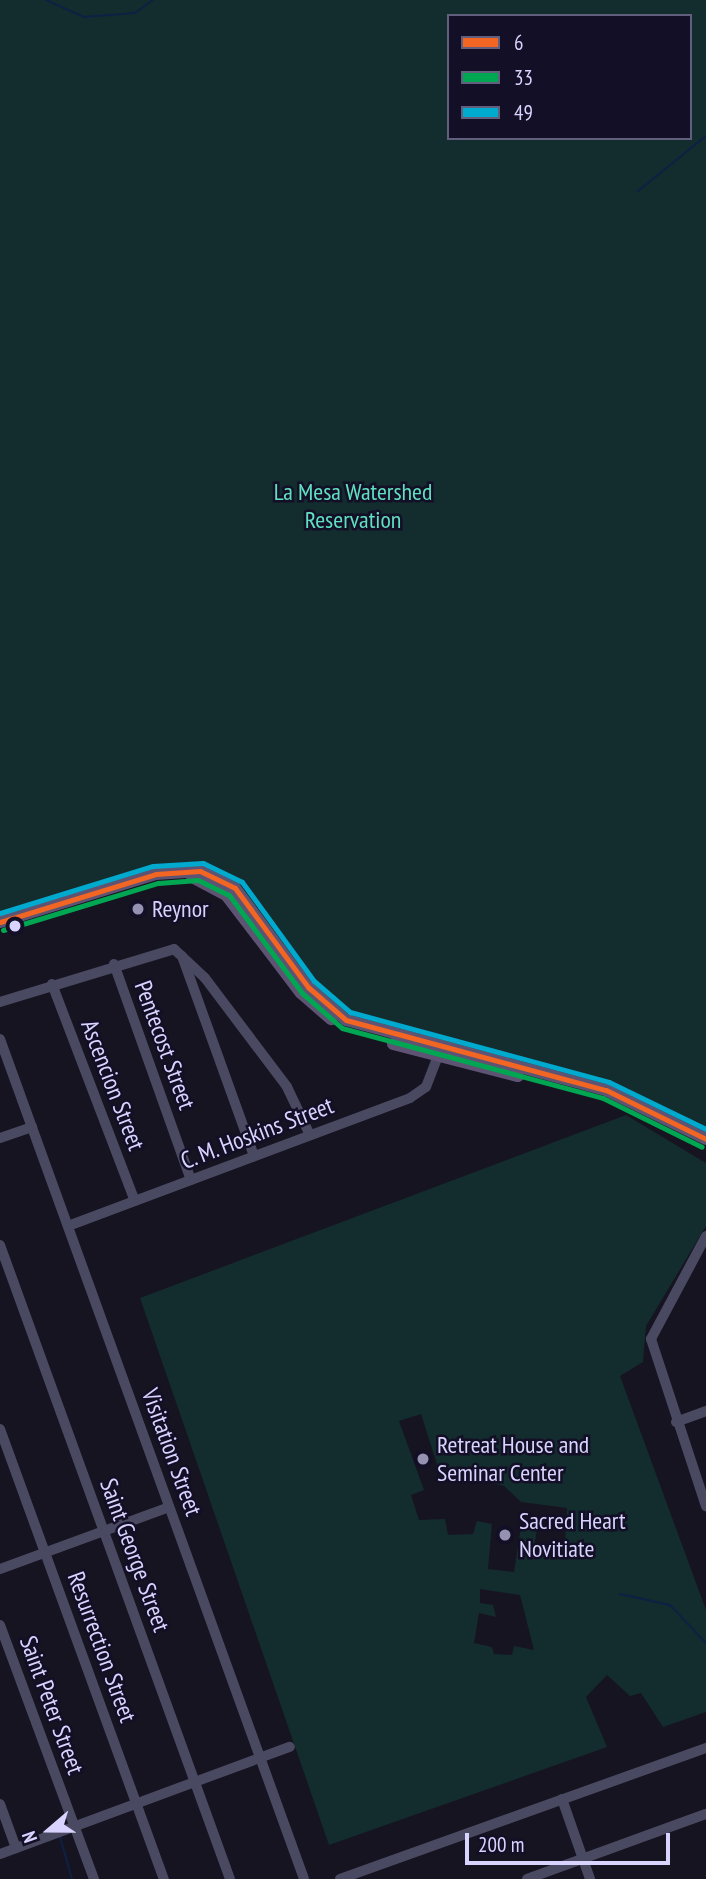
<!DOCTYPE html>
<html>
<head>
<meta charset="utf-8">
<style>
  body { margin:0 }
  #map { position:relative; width:706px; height:1879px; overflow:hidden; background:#161421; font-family:"PT Sans Narrow",sans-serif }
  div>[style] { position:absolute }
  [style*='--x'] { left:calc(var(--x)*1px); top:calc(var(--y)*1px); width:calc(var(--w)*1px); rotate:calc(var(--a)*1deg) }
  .green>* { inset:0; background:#132c2d }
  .stream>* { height:2px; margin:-1px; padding:0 1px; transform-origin:1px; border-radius:1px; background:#0d2144 }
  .minor>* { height:10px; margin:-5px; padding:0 5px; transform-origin:5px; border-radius:5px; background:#4a4962 }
  .major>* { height:12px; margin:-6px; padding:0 6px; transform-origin:6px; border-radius:6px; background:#5e5373 }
  .bus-1>* { height:5px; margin:-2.5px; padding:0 2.5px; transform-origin:2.5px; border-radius:2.5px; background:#f26522 }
  .bus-2>* { height:5px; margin:-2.5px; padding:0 2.5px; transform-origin:2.5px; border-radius:2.5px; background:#00a651 }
  .bus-3>* { height:5px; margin:-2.5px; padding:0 2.5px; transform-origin:2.5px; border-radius:2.5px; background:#00a9ce }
  .dots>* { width:19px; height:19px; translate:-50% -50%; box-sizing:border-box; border:4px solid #130f26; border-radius:50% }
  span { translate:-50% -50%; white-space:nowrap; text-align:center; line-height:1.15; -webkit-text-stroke:5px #130f26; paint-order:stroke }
  .park-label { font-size:24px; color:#5fe0c0 }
  .poi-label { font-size:24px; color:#d9d4ff }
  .left { translate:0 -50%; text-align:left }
  .street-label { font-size:24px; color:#d9d4ff }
  .legend { position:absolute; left:447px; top:14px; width:245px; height:126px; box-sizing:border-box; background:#130f26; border:2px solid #625e7d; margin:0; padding:9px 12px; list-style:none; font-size:21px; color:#d9d4ff }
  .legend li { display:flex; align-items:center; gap:14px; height:35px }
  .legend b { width:35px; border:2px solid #625e7d }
  .north { position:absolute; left:14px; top:1795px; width:70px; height:70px; -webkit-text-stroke:5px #130f26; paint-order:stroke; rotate:250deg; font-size:19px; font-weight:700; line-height:28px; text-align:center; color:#d9d4ff }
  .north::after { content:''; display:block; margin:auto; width:24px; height:32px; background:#d9d4ff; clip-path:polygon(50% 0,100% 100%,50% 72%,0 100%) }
  .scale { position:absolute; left:465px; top:1833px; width:205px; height:32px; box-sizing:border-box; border:4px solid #d9d4ff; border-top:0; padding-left:9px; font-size:21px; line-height:24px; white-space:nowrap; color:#d9d4ff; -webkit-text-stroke:5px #130f26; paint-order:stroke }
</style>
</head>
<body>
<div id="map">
  <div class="green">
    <i style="clip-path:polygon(evenodd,0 0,706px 0,706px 1139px,648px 1108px,335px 1012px,232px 890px,172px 873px,0 925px,0 0,449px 16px,690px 16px,690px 138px,449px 138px,449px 16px)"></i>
    <i style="clip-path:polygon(evenodd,626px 1115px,706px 1163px,706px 1226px,646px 1326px,643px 1362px,620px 1376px,706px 1610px,706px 1712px,663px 1727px,641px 1693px,630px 1696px,607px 1675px,586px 1697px,607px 1747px,329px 1845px,140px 1298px,626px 1115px,421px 1414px,442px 1480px,468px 1477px,504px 1486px,521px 1502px,567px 1508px,564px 1559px,533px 1553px,537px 1529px,521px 1527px,514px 1572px,488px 1569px,492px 1524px,477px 1521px,473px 1534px,448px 1535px,445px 1519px,419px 1520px,411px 1495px,424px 1490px,399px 1421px,421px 1414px,626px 1115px,480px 1589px,520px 1595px,534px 1650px,514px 1646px,512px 1655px,494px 1654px,492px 1647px,474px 1643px,479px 1613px,496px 1617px,493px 1605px,480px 1603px,480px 1589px)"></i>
  </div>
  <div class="stream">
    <i style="--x:46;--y:0;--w:42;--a:24.1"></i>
    <i style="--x:84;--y:17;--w:51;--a:-4.5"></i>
    <i style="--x:135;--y:13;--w:22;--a:-36"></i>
    <i style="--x:638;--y:191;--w:87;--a:-39"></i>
    <i style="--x:620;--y:1594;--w:51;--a:12.4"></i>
    <i style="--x:670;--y:1605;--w:52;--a:46.5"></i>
    <i style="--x:60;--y:1837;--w:44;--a:74.1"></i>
  </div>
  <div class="minor">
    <i style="--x:182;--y:956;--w:213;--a:70.2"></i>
    <i style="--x:114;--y:964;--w:229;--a:70.4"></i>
    <i style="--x:52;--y:984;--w:232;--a:69.1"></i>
    <i style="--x:0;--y:1002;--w:182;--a:-16.9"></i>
    <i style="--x:174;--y:949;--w:42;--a:43.1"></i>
    <i style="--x:205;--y:978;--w:136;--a:53"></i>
    <i style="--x:287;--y:1087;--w:53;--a:64.4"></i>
    <i style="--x:0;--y:1039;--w:893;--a:70.1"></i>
    <i style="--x:0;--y:1138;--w:34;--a:-19"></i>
    <i style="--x:68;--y:1226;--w:365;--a:-20.5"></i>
    <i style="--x:410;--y:1098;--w:19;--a:-35"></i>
    <i style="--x:426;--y:1087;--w:39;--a:-69"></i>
    <i style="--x:706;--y:1236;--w:117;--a:118.1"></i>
    <i style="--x:651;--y:1339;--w:176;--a:71.8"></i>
    <i style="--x:0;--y:1245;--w:674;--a:70.06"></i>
    <i style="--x:676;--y:1422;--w:32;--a:-20"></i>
    <i style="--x:0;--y:1429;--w:479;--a:70"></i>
    <i style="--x:0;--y:1569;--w:180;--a:-20.1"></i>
    <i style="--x:0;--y:1625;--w:271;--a:69.7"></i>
    <i style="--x:562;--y:1799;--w:85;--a:70.7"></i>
    <i style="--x:0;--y:1804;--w:47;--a:70"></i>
    <i style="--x:0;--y:1854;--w:309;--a:-20.3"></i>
    <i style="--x:340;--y:1879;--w:389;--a:-19.7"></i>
    <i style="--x:527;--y:1879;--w:190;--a:-20"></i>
  </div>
  <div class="major">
    <i style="--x:192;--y:877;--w:40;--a:28"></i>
    <i style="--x:227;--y:896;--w:122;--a:52.7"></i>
    <i style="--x:301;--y:993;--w:40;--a:41"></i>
    <i style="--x:0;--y:922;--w:163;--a:-17.1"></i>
    <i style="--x:156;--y:874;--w:44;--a:-3.9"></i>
    <i style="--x:200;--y:871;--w:39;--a:26"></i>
    <i style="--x:235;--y:888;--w:123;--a:53.6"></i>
    <i style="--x:308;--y:987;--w:50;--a:41"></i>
    <i style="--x:346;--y:1020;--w:269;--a:15.1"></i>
    <i style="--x:606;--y:1090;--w:111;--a:26.1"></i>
    <i style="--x:393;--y:1044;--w:129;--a:14.4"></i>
  </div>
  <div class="bus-1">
    <i style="--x:0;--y:922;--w:163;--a:-17.1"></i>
    <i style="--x:156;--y:874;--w:44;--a:-3.9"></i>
    <i style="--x:200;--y:871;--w:39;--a:26"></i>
    <i style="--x:235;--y:888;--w:123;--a:53.6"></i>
    <i style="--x:308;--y:987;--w:50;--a:41"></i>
    <i style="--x:346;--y:1020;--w:269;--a:15.1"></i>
    <i style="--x:606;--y:1090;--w:111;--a:26.1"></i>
  </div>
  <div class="bus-2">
    <i style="--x:3;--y:930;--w:162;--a:-16.9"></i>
    <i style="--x:158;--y:883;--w:40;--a:-4.3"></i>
    <i style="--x:198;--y:880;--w:34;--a:26"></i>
    <i style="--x:229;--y:895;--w:122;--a:53.3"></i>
    <i style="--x:302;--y:993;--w:53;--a:41.2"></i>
    <i style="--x:342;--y:1028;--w:270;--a:15"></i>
    <i style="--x:603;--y:1098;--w:110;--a:26.3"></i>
  </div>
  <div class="bus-3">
    <i style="--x:0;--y:913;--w:160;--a:-17.1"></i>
    <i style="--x:153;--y:866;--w:50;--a:-3.4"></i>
    <i style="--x:203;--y:863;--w:43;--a:26"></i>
    <i style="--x:242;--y:882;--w:122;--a:54"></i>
    <i style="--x:314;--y:981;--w:48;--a:40.7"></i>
    <i style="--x:350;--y:1012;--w:268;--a:15.1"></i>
    <i style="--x:609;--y:1082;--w:108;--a:25.9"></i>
  </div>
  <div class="dots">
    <i style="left:138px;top:909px;background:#9591b1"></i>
    <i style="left:15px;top:926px;background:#d9d4ff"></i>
    <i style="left:423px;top:1459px;background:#9591b1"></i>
    <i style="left:505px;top:1535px;background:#9591b1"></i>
  </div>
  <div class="park-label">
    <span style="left:353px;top:506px">La Mesa Watershed<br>Reservation</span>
  </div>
  <div class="poi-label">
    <span class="left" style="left:152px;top:909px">Reynor</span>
    <span class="left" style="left:437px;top:1459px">Retreat House and<br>Seminar Center</span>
    <span class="left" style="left:519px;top:1535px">Sacred Heart<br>Novitiate</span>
  </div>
  <div class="street-label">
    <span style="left:165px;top:1045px;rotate:70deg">Pentecost Street</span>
    <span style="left:113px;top:1085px;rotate:69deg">Ascencion Street</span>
    <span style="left:257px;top:1133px;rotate:-21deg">C. M. Hoskins Street</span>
    <span style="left:172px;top:1452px;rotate:70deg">Visitation Street</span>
    <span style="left:135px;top:1555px;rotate:70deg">Saint George Street</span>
    <span style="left:102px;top:1647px;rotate:70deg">Resurrection Street</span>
    <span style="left:52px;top:1705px;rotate:70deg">Saint Peter Street</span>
  </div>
  <ul class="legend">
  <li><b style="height:9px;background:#f26522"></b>6</li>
  <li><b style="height:9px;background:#00a651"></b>33</li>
  <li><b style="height:9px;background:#00a9ce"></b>49</li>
  </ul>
  <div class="north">N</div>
  <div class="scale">200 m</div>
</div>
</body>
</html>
